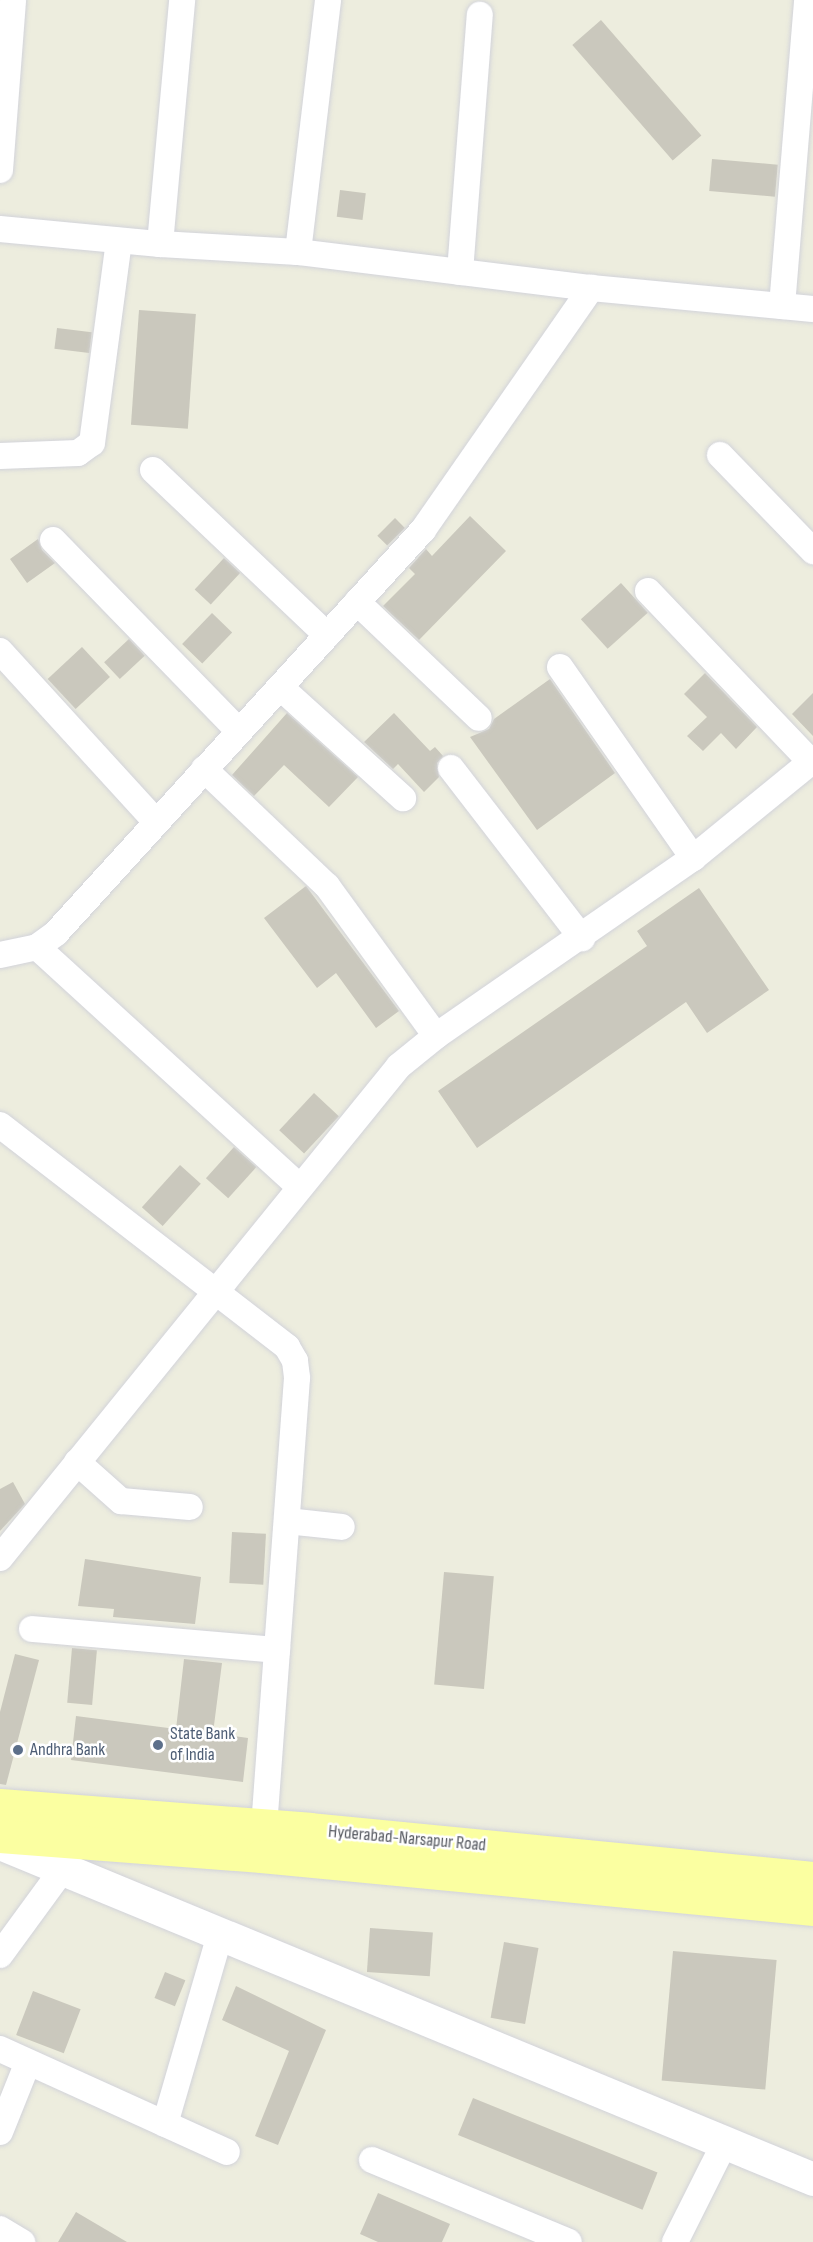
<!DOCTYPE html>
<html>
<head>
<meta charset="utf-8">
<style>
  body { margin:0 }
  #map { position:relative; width:813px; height:2242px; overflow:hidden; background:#ededde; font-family:"Sofia Sans Condensed",sans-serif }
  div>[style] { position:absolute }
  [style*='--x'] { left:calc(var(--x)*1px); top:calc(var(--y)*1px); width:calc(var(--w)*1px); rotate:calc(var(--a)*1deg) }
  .building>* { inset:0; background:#cac8bd; transform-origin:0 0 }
  .roads { filter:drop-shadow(0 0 2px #d2d3da) drop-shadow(0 0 2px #d2d3da) }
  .street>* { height:26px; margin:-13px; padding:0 13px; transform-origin:13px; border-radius:13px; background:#fff }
  .secondary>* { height:33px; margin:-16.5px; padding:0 16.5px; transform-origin:16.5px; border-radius:16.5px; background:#fff }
  .primary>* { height:33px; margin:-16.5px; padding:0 16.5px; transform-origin:16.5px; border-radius:16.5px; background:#fbffa1 }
  .dots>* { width:16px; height:16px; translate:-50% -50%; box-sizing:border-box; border:3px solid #fff; border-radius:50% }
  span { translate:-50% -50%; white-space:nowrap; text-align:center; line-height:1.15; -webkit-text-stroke:5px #fff; paint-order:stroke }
  .service-label { font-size:18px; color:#4e5e75 }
  .left { translate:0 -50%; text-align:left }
  .street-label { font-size:18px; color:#575a61 }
</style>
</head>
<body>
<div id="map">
  <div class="building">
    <i style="left:601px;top:20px;width:153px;height:38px;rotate:49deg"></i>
    <i style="left:712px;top:159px;width:66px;height:32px;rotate:5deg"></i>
    <i style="left:340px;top:190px;width:26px;height:27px;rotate:7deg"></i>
    <i style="left:139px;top:310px;width:57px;height:115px;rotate:4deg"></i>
    <i style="left:57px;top:328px;width:35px;height:21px;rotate:7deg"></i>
    <i style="clip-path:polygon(470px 516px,506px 551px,419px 640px,383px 606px,415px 574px,409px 568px,426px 549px,432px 556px)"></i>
    <i style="left:395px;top:518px;width:14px;height:25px;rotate:45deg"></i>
    <i style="clip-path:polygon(38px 539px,42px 550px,55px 563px,27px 583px,10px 559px)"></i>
    <i style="left:224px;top:558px;width:22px;height:43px;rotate:43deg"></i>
    <i style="left:621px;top:583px;width:40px;height:54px;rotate:48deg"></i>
    <i style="left:212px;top:613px;width:28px;height:43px;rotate:44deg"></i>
    <i style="left:129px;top:639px;width:23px;height:34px;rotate:47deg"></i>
    <i style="left:82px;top:647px;width:41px;height:47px;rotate:47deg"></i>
    <i style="clip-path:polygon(705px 673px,757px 727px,736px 749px,721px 733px,703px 751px,687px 736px,707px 717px,684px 694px)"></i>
    <i style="clip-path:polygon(550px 679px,615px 773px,537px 830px,470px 737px,489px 729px,494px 719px)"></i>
    <i style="clip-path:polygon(813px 693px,813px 736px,792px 714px)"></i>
    <i style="clip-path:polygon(287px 713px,358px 777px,329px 807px,284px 765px,254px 796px,232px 775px)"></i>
    <i style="clip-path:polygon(394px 713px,430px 751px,435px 747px,443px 756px,437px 763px,439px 777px,424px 792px,398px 764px,393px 769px,364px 742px)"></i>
    <i style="clip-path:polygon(306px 886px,399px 1011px,376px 1028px,336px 973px,317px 988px,264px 918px)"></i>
    <i style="clip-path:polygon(699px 888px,769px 990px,707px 1033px,686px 1002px,477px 1148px,438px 1091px,647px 946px,637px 931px)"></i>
    <i style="left:314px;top:1093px;width:34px;height:51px;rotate:43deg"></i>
    <i style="left:234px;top:1147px;width:30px;height:42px;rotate:42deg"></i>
    <i style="left:180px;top:1165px;width:28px;height:57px;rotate:42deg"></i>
    <i style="clip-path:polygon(13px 1482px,25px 1504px,0 1531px,0 1489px)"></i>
    <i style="left:232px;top:1532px;width:34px;height:51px;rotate:3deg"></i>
    <i style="clip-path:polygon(85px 1559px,201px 1577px,195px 1624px,113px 1617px,114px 1609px,78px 1606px)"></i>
    <i style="left:444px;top:1572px;width:50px;height:113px;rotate:5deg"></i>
    <i style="left:72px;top:1648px;width:25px;height:55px;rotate:5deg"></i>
    <i style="clip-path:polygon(15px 1654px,39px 1660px,6px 1785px,0 1784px,0 1712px)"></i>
    <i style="clip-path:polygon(184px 1659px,222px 1663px,213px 1733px,248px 1738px,243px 1782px,71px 1760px,76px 1716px,176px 1729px)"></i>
    <i style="left:370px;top:1928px;width:63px;height:44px;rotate:4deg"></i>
    <i style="left:504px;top:1942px;width:35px;height:77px;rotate:10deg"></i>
    <i style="left:673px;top:1951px;width:104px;height:130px;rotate:5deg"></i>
    <i style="left:165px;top:1972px;width:22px;height:28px;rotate:22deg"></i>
    <i style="clip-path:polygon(236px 1986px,326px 2030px,278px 2145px,255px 2136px,289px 2051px,222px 2020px)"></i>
    <i style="left:33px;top:1991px;width:51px;height:47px;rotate:21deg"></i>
    <i style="left:473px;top:2098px;width:199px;height:40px;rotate:22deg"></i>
    <i style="clip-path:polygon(378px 2193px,450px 2224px,442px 2242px,378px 2242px,360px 2234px)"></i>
    <i style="clip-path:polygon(76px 2212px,127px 2242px,58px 2242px)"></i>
  </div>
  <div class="roads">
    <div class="street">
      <i style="--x:0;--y:170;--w:170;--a:-85.6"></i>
      <i style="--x:0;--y:229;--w:161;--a:5.4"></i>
      <i style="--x:160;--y:244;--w:138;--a:3.3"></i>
      <i style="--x:298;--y:252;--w:295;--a:7"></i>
      <i style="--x:591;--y:288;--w:223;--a:5.4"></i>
      <i style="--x:160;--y:244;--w:245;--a:-84.8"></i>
      <i style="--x:298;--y:252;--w:254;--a:-83.2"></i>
      <i style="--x:460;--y:272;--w:258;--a:-85.6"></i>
      <i style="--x:782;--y:306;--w:307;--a:-85.3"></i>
      <i style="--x:720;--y:455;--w:134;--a:45.9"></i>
      <i style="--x:0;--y:456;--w:78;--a:-2.2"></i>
      <i style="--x:78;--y:453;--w:17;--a:-36"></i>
      <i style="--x:92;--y:443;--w:204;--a:-82.4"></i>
      <i style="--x:153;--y:470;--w:240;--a:43.5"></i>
      <i style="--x:53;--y:540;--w:267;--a:45.8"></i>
      <i style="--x:648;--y:591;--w:239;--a:46.4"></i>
      <i style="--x:357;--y:602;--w:168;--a:43.6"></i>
      <i style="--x:0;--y:651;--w:231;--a:47.6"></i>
      <i style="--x:560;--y:667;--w:233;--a:55.1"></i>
      <i style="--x:280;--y:687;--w:166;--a:42.1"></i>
      <i style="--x:451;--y:768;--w:215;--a:52.4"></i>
      <i style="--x:204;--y:769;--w:170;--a:43.6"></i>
      <i style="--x:327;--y:886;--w:185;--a:54"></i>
      <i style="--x:37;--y:947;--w:356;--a:42.4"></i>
      <i style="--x:0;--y:955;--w:38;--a:-12"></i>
      <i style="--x:37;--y:947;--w:24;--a:-36"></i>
      <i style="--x:56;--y:933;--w:545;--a:-47.68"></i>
      <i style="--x:423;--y:530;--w:295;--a:-55.2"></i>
      <i style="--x:0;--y:1125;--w:363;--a:37.7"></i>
      <i style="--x:287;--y:1347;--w:16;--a:60"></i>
      <i style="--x:295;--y:1361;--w:17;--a:83"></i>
      <i style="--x:297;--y:1378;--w:450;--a:94.2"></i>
      <i style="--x:77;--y:1462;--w:59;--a:41.6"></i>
      <i style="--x:121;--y:1501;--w:69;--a:5"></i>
      <i style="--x:287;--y:1521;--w:55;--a:6.2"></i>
      <i style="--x:0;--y:1558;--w:633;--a:-50.96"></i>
      <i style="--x:399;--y:1066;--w:48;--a:-39"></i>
      <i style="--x:436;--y:1036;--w:313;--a:-34.7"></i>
      <i style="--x:693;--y:858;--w:155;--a:-39.2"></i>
      <i style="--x:32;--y:1629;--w:246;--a:4.9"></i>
      <i style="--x:0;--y:1955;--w:107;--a:-53.8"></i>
      <i style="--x:0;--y:2049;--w:249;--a:24.4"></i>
      <i style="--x:165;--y:2124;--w:197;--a:-73.8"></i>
      <i style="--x:0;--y:2132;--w:75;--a:-68.2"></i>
      <i style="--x:372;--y:2160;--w:213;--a:22.6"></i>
      <i style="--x:0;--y:2229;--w:26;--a:31"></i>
      <i style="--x:675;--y:2242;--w:110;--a:-63.4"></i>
    </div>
    <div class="secondary">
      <i style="--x:0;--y:1843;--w:880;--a:22.45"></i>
    </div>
    <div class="primary">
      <i style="--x:0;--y:1805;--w:310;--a:4.4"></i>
      <i style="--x:309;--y:1829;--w:506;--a:5.55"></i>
      <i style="--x:0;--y:1836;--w:262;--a:4.4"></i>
      <i style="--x:261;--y:1856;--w:555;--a:5.48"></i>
    </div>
  </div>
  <div class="dots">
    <i style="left:158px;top:1745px;background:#5c6f8a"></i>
    <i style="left:18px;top:1750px;background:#5c6f8a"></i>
  </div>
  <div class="service-label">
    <span class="left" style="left:170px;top:1745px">State Bank<br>of India</span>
    <span class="left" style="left:30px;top:1750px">Andhra Bank</span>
  </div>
  <div class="street-label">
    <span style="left:407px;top:1839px;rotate:5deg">Hyderabad-Narsapur Road</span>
  </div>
</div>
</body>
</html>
